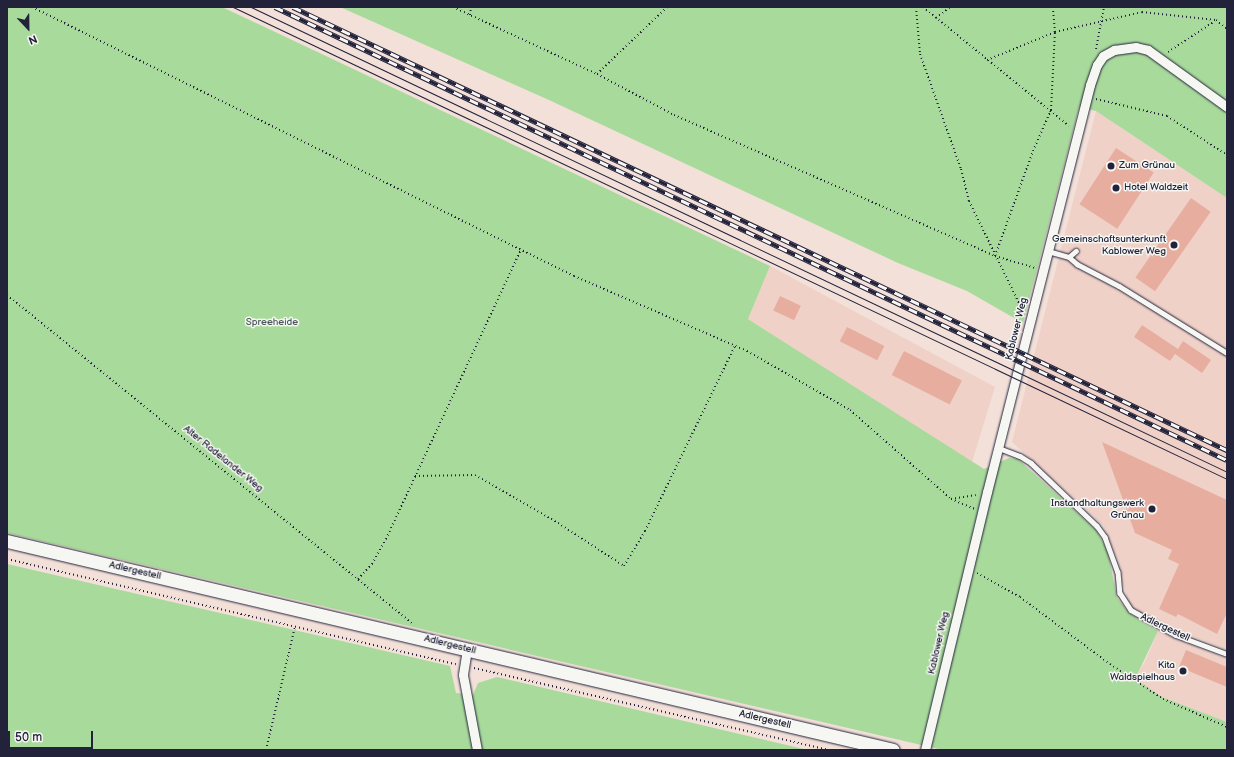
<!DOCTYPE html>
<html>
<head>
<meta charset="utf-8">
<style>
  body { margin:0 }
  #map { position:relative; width:1234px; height:757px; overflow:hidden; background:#f2e0d9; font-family:"Balsamiq Sans",sans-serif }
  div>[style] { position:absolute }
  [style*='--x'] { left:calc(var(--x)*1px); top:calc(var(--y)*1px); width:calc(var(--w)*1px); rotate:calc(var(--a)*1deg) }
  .built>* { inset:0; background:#efd1c8 }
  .green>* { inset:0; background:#a8da9b }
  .building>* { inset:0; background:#e7aea0; transform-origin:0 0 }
  .path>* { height:2px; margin-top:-1px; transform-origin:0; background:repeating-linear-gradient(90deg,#22223b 0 1px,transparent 0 4px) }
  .roads { filter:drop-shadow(0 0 1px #22223b) drop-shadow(0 0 1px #22223b) }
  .lane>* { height:4.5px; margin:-2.25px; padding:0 2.25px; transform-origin:2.25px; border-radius:2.25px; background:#f6f6f2 }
  .street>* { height:9px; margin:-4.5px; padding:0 4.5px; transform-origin:4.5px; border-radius:4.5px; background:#f6f6f2 }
  .secondary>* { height:13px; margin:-6.5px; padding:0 6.5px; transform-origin:6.5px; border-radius:6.5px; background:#f6f6f2 }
  .tram>* { height:1px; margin:-0.5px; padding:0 0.5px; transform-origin:0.5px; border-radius:0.5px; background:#22223b }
  .rail>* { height:4.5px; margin-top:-2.25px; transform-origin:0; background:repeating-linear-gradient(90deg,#f6f6f2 0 9px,#22223b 0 18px); box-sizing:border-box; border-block:1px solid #22223b }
  .dots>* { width:11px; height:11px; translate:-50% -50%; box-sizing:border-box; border:2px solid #f6f6f2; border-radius:50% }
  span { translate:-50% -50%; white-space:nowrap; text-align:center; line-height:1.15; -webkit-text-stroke:3px #f6f6f2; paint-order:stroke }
  .poi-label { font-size:10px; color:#22223b }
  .left { translate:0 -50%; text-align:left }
  .right { translate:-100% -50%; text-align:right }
  .park-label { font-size:10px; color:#4a5958 }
  .street-label { font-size:10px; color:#22223b }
  .frame { position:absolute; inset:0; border:8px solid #22223b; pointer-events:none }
  .north { position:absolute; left:8px; top:8px; width:40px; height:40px; -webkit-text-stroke:3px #f6f6f2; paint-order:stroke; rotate:158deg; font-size:11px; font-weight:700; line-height:16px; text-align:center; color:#22223b }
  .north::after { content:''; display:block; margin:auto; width:14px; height:18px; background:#22223b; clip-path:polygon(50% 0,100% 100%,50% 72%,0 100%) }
  .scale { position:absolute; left:8px; top:731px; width:85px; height:18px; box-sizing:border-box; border:2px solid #22223b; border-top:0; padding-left:5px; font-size:12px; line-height:14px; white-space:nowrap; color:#22223b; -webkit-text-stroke:3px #f6f6f2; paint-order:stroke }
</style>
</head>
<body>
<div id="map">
  <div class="built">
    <i style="clip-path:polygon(1096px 111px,1227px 198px,1227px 650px,1159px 623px,1140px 614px,1128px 603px,1118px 560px,1103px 525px,1012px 442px)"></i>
    <i style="clip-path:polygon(770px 266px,995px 387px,972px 462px,748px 319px)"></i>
    <i style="clip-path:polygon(1158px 631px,1227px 659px,1227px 722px,1162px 697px,1134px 679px,1145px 662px)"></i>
  </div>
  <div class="green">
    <i style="clip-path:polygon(7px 7px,222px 7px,770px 266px,748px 319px,984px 469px,1009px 458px,1018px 459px,1097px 531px,1108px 552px,1117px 598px,1129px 613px,1158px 631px,1135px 679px,1162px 697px,1227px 722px,1227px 750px,943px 750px,7px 533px)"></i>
    <i style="clip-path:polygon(340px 7px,1227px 7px,1227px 198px,1096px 111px,1079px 107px,1023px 323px,967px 291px,898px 263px,549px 100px)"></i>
    <i style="clip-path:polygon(7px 564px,450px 666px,456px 693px,473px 695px,478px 683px,497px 677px,808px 750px,7px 750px)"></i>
  </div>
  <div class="building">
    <i style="left:1116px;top:148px;width:45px;height:67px;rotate:33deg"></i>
    <i style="left:1191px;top:198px;width:24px;height:97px;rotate:35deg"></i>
    <i style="left:780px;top:296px;width:23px;height:16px;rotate:25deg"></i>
    <i style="clip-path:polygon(1142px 325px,1178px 349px,1183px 341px,1211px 360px,1202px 373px,1175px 354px,1170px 361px,1134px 337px)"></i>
    <i style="left:847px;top:327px;width:42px;height:16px;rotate:27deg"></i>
    <i style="left:904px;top:351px;width:65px;height:27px;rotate:27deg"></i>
    <i style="clip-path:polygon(1102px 442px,1227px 500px,1227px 613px,1217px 634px,1178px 614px,1176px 617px,1159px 609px,1179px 564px,1168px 559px,1172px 550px,1135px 533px)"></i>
    <i style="clip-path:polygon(1186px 650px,1227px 667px,1227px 687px,1179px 667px)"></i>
  </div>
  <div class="path">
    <i style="--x:32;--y:7;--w:605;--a:26.4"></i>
    <i style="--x:574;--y:276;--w:189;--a:23.4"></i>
    <i style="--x:747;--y:351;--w:119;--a:29.8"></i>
    <i style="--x:850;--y:410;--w:135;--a:41.4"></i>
    <i style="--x:951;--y:499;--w:25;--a:23"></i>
    <i style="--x:453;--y:7;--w:159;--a:25"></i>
    <i style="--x:597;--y:74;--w:87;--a:28"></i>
    <i style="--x:674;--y:115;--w:351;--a:23.7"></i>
    <i style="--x:995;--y:256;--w:42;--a:16.7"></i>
    <i style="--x:916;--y:7;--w:47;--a:85.1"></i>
    <i style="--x:920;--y:54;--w:122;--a:70.4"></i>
    <i style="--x:961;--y:169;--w:33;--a:76"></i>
    <i style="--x:969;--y:201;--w:123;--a:63.9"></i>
    <i style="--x:923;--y:7;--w:188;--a:39.2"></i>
    <i style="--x:470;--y:15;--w:8;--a:-83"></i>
    <i style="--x:936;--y:18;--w:18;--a:-38"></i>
    <i style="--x:1096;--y:49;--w:43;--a:-79.2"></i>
    <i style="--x:1168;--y:52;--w:56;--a:-33.4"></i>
    <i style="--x:987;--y:60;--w:74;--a:-22.4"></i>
    <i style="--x:1055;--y:32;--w:89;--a:-12.9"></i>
    <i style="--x:1142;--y:12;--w:74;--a:6.2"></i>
    <i style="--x:1216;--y:20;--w:14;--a:39"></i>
    <i style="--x:597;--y:74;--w:97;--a:-43.7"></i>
    <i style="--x:1096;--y:99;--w:73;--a:13.5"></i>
    <i style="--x:1167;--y:116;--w:72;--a:33"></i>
    <i style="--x:995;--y:256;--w:112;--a:-70.1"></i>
    <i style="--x:1033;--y:151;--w:45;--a:-66.3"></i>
    <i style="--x:1051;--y:110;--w:78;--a:-87.1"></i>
    <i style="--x:1055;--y:32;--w:25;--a:-95"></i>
    <i style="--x:7;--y:295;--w:523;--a:39.02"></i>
    <i style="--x:415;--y:476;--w:60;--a:-1"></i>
    <i style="--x:475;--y:475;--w:96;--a:30"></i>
    <i style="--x:558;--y:523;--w:79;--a:33.1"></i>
    <i style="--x:624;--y:566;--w:41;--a:-59"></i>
    <i style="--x:645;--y:531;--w:206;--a:-64.1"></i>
    <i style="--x:951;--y:499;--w:25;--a:-9"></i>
    <i style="--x:7;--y:559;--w:461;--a:13.2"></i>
    <i style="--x:977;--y:573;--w:49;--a:29.2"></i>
    <i style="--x:1020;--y:597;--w:112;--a:36.7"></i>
    <i style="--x:1110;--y:664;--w:64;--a:33.4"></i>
    <i style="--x:1163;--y:699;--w:70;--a:23.6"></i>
    <i style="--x:358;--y:579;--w:21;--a:-47"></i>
    <i style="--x:372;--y:564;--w:29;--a:-61"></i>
    <i style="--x:386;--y:539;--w:320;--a:-65"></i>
    <i style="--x:474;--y:668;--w:363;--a:13"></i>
    <i style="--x:266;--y:750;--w:127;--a:-76.8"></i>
  </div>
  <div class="roads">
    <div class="lane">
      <i style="--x:1048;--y:251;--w:22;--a:16"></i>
      <i style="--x:1069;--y:257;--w:11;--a:41"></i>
      <i style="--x:1077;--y:264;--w:47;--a:27.6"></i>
      <i style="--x:1119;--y:286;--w:127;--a:31.8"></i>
      <i style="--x:1069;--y:257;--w:9;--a:-41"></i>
      <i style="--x:999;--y:448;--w:22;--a:21"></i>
      <i style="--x:1020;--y:456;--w:13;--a:32"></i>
      <i style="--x:1031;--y:463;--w:91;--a:43.7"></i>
      <i style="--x:1097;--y:526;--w:14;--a:54"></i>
      <i style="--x:1105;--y:537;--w:37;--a:70"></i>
      <i style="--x:1118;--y:572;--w:21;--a:85"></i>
      <i style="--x:1120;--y:593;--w:20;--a:57"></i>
      <i style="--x:1131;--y:610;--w:51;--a:29.1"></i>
      <i style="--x:1176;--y:635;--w:54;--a:20.4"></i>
    </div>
    <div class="street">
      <i style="--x:467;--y:649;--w:26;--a:99"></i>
      <i style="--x:463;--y:675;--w:76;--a:79.4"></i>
      <i style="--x:925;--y:750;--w:265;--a:-76.5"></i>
      <i style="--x:987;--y:492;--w:420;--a:-75.8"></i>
      <i style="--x:1090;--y:85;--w:21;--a:-71"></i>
      <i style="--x:1097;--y:65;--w:11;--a:-56"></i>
      <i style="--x:1103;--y:56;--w:13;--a:-29"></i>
      <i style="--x:1114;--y:50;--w:22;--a:-8"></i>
      <i style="--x:1136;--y:47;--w:12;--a:14"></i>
      <i style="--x:1148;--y:50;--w:97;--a:35.8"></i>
    </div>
    <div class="secondary">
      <i style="--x:7;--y:541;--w:910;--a:13.27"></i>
    </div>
  </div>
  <div class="tram">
    <i style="--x:233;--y:7;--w:1100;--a:25.4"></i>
    <i style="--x:251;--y:7;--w:1081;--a:25.47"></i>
  </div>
  <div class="rail">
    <i style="--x:275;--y:7;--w:1054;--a:25.45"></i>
    <i style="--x:293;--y:7;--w:1034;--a:25.38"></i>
  </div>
  <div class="dots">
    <i style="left:1111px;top:166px;background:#22223b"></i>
    <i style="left:1116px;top:188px;background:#22223b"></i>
    <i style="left:1174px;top:245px;background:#22223b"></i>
    <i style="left:1152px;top:509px;background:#22223b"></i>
    <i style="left:1183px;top:671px;background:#22223b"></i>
  </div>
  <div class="poi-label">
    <span class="left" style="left:1119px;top:166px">Zum Grünau</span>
    <span class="left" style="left:1124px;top:188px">Hotel Waldzeit</span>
    <span class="right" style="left:1166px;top:245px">Gemeinschaftsunterkunft<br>Kablower Weg</span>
    <span class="right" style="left:1144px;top:509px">Instandhaltungswerk<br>Grünau</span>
    <span class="right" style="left:1175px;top:671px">Kita<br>Waldspielhaus</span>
  </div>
  <div class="park-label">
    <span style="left:272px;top:323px">Spreeheide</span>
  </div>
  <div class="street-label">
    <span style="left:1017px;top:329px;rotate:-76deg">Kablower Weg</span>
    <span style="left:223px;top:459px;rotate:39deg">Alter Radelander Weg</span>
    <span style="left:135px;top:571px;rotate:13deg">Adlergestell</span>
    <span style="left:1165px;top:628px;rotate:25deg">Adlergestell</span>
    <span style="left:939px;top:643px;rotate:-77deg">Kablower Weg</span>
    <span style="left:450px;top:645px;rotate:14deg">Adlergestell</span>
    <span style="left:765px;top:720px;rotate:13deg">Adlergestell</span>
  </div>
  <div class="frame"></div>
  <div class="north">N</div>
  <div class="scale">50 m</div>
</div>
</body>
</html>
